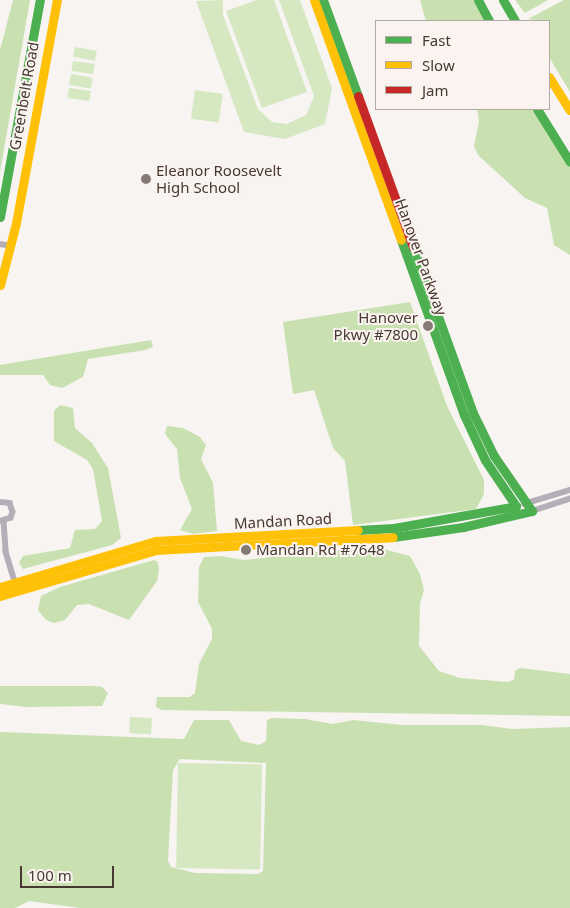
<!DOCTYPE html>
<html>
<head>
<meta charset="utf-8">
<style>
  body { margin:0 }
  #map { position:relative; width:570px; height:908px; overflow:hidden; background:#f7f4f2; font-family:"Noto Sans",sans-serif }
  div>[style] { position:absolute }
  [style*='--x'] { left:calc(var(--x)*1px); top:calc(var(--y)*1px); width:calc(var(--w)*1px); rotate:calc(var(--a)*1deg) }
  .green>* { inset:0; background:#d5e8c2; transform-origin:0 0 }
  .forest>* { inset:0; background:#c9e0b1 }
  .street>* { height:5.5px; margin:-2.75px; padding:0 2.75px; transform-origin:2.75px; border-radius:2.75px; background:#b5aeb9 }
  .fast>* { height:9px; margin:-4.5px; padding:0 4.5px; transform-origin:4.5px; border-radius:4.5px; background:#4caf50 }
  .slow>* { height:9px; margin:-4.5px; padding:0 4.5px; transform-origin:4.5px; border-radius:4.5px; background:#ffc107 }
  .jam>* { height:9px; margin:-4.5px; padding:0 4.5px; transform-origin:4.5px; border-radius:4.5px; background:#c62828 }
  .dots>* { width:14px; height:14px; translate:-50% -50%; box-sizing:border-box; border:2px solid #faf3ef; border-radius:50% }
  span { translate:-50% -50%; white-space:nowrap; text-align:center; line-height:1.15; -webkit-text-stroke:4px #faf3ef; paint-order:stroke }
  .street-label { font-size:15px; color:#473932 }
  .poi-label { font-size:15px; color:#473932 }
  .left { translate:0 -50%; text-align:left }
  .right { translate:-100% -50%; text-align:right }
  .legend { position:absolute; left:375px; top:20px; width:175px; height:90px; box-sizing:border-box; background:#faf3ef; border:1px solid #b2a9a3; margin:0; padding:6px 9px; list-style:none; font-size:15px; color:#473932 }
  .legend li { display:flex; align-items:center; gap:10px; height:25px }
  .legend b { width:25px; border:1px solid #b2a9a3 }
  .scale { position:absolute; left:20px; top:866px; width:94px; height:22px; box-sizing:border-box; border:2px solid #473932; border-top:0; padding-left:6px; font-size:15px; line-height:18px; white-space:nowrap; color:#473932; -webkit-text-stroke:4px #faf3ef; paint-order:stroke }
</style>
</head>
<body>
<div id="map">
  <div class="green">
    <i style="clip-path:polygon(223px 0,223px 15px,258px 109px,272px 122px,287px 124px,306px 115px,314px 96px,279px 0,300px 0,332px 88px,325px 124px,285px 139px,244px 132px,196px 1px)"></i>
    <i style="clip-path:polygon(257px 0,274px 0,307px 92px,262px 108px,226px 11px)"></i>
    <i style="left:75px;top:47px;width:22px;height:10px;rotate:10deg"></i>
    <i style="left:73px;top:61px;width:22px;height:10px;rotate:8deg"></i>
    <i style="left:71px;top:74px;width:22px;height:11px;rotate:10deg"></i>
    <i style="left:69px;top:88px;width:22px;height:10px;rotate:8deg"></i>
    <i style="left:195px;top:90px;width:28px;height:29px;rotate:8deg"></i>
    <i style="left:130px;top:717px;width:22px;height:16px;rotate:3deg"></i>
    <i style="left:178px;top:763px;width:84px;height:105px;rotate:1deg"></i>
  </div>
  <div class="forest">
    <i style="clip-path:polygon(13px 0,30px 0,0 172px,0 50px)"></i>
    <i style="clip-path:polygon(420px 0,478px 0,489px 21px,426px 21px)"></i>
    <i style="clip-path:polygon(515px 0,548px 0,525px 13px)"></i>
    <i style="clip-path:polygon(564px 0,570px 0,570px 92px,549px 57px,549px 21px,528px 19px)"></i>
    <i style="clip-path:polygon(477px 109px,537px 109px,570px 162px,570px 255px,554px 245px,547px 208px,525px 198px,478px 155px,474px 146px,479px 121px)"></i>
    <i style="clip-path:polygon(410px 302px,447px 406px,484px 480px,484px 494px,476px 509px,353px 525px,345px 461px,333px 448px,314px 390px,293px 394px,283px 322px)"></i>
    <i style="clip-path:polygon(151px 340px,153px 347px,145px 350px,88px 359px,83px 377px,62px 388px,50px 385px,43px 375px,0 375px,0 365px)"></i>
    <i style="clip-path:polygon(60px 405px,73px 408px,75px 428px,92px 443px,108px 468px,121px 538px,112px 545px,23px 569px,19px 563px,23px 556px,70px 548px,75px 530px,95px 529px,102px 521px,93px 469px,87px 460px,54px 441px,54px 411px)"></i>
    <i style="clip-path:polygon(167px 426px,183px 428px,200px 437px,206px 445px,201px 459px,213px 483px,217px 531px,193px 534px,180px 530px,192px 509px,180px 478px,177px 449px,165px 434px)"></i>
    <i style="clip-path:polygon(383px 549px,410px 556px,420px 574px,424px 590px,420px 604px,419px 646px,439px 671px,460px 678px,507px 682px,514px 680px,515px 671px,520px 668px,570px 674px,570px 716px,162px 710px,156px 707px,157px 697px,190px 697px,195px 693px,199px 664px,212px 639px,212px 629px,198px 602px,199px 567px,204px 557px,220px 556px,244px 560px,326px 551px)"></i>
    <i style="clip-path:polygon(154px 560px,158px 562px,159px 570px,157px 581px,129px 620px,89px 604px,77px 605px,65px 620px,54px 623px,46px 620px,38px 610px,41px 596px,60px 587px)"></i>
    <i style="clip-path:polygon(0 686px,94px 686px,102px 687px,108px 693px,102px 706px,27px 707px,0 704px)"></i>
    <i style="clip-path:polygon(evenodd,272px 718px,305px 719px,333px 724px,353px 720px,402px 725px,482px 725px,512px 729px,570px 727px,570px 908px,80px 908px,29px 901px,15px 908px,0 908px,0 732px,184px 739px,194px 720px,229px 720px,241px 741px,259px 745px,266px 741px,267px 720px,272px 718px,180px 759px,266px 763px,263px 871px,258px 874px,195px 873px,171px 867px,168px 861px,173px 770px,180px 759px)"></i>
  </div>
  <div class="street">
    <i style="--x:0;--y:244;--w:11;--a:10"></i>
    <i style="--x:0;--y:502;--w:10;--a:6"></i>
    <i style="--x:10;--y:503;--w:9;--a:72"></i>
    <i style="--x:13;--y:512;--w:6;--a:108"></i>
    <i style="--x:11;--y:518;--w:10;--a:163"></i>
    <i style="--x:524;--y:504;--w:48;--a:-16.9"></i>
    <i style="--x:532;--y:511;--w:40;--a:-18"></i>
    <i style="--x:4;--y:521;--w:31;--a:86"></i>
    <i style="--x:6;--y:552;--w:34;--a:73"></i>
  </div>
  <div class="fast">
    <i style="--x:323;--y:0;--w:102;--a:70"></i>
    <i style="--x:478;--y:0;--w:24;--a:62"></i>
    <i style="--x:503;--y:0;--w:24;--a:60"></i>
    <i style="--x:537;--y:109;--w:62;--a:58.1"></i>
    <i style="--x:0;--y:217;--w:221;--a:-79.6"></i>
    <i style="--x:358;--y:530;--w:36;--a:-3"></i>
    <i style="--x:394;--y:528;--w:124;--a:-10.2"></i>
    <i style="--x:516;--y:506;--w:55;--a:-124"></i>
    <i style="--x:485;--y:460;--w:50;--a:-115"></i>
    <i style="--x:464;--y:415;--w:186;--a:-109.8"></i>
    <i style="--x:393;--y:537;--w:71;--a:-8.1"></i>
    <i style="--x:463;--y:527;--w:71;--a:-13.1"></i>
    <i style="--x:532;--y:511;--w:67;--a:-124.6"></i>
    <i style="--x:494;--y:456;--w:48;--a:-116"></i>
    <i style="--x:473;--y:413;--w:177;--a:-109.9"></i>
  </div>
  <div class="slow">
    <i style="--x:314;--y:0;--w:255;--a:70.1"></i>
    <i style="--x:549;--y:77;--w:39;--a:58"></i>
    <i style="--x:0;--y:285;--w:64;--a:-75.5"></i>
    <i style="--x:16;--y:223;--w:227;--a:-79.6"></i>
    <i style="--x:0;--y:587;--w:162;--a:-16.5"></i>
    <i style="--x:155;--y:541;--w:203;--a:-3.1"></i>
    <i style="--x:0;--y:596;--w:163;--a:-16.4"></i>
    <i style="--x:156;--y:550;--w:237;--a:-3.1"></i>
  </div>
  <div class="jam">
    <i style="--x:358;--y:96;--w:161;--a:70"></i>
  </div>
  <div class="dots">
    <i style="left:146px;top:179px;background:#857a75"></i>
    <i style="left:428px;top:326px;background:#857a75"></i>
    <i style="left:246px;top:550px;background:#857a75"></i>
  </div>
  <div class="street-label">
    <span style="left:24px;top:96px;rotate:-80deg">Greenbelt Road</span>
    <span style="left:421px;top:257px;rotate:70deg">Hanover Parkway</span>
    <span style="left:283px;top:521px;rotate:-3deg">Mandan Road</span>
  </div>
  <div class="poi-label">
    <span class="left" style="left:156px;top:179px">Eleanor Roosevelt<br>High School</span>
    <span class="right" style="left:418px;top:326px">Hanover<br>Pkwy #7800</span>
    <span class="left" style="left:256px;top:550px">Mandan Rd #7648</span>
  </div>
  <ul class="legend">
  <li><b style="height:6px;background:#4caf50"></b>Fast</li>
  <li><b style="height:6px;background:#ffc107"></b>Slow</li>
  <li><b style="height:6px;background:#c62828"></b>Jam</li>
  </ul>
  <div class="scale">100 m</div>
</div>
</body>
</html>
